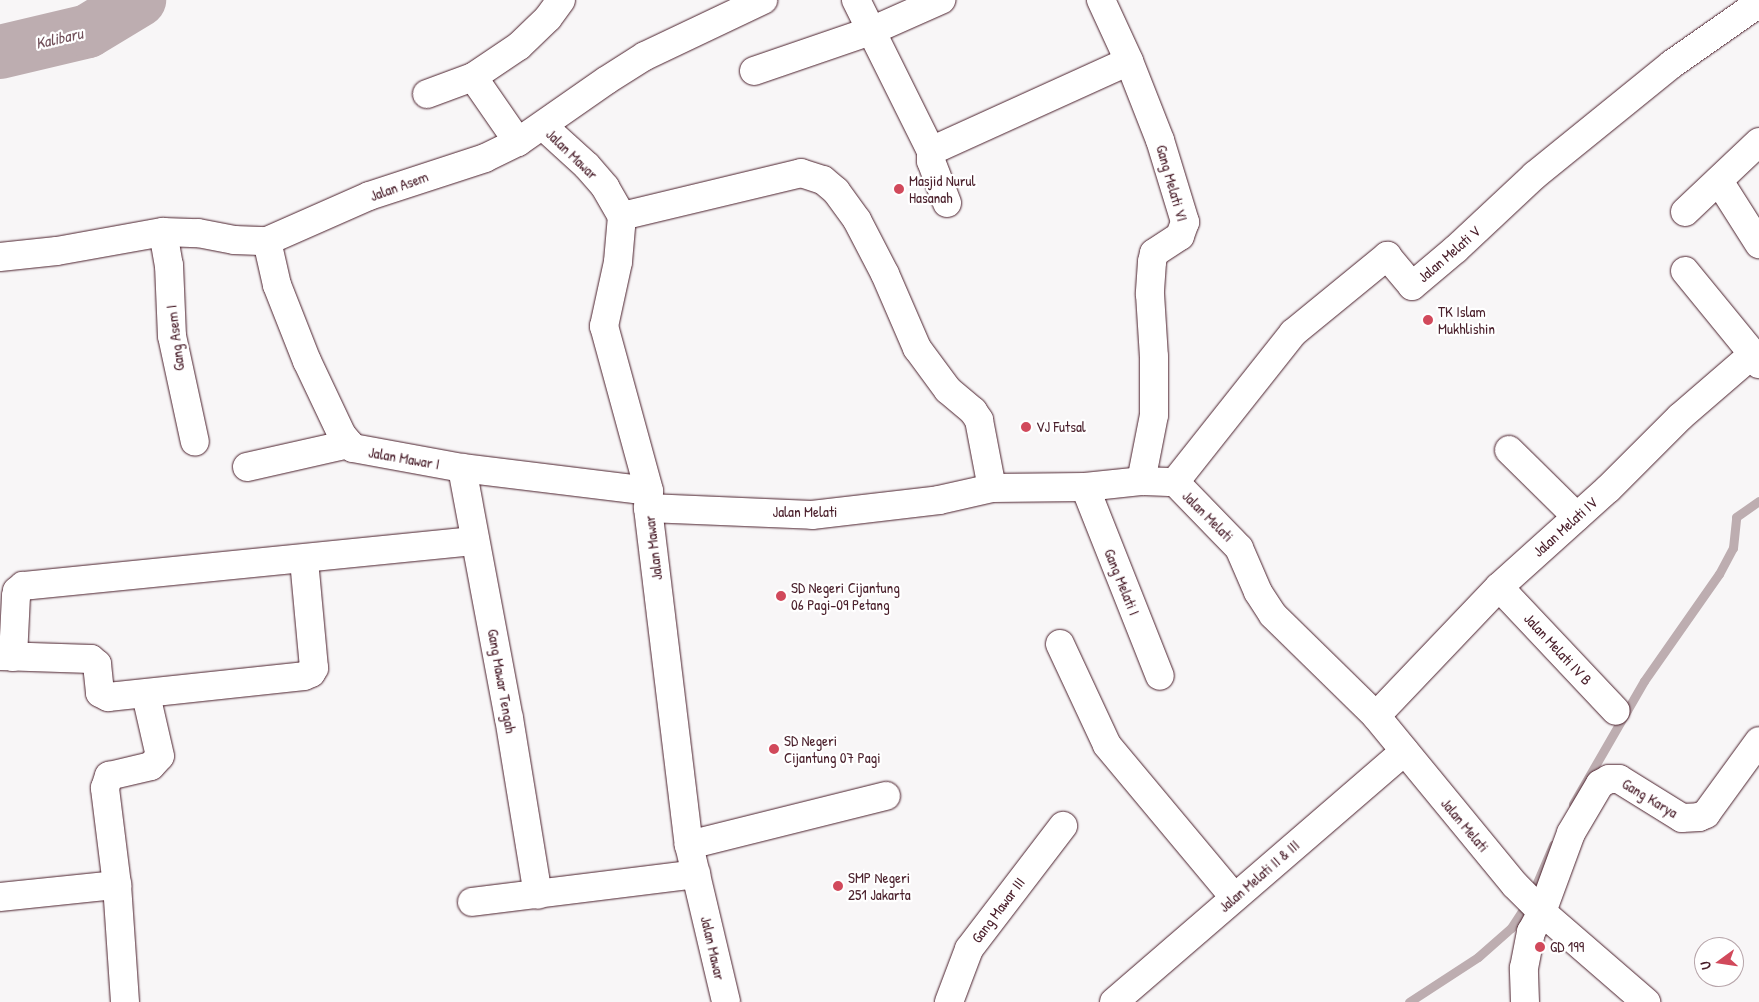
<!DOCTYPE html>
<html>
<head>
<meta charset="utf-8">
<style>
  body { margin:0 }
  #map { position:relative; width:1759px; height:1002px; overflow:hidden; background:#f8f6f7; font-family:"Patrick Hand",sans-serif }
  div>[style] { position:absolute }
  [style*='--x'] { left:calc(var(--x)*1px); top:calc(var(--y)*1px); width:calc(var(--w)*1px); rotate:calc(var(--a)*1deg) }
  .stream>* { height:9px; margin:-4.5px; padding:0 4.5px; transform-origin:4.5px; border-radius:4.5px; background:#bdadb0 }
  .river>* { height:54px; margin:-27px; padding:0 27px; transform-origin:27px; border-radius:27px; background:#bdadb0 }
  .roads { filter:drop-shadow(0 0 1px #4a1f2b) drop-shadow(0 0 1px #4a1f2b) }
  .minor>* { height:28px; margin:-14px; padding:0 14px; transform-origin:14px; border-radius:14px; background:#fff }
  .dots>* { width:14px; height:14px; translate:-50% -50%; box-sizing:border-box; border:2px solid #fff; border-radius:50% }
  span { translate:-50% -50%; white-space:nowrap; text-align:center; line-height:1.15; -webkit-text-stroke:4.5px #fff; paint-order:stroke }
  .street-label { font-size:15px; color:#4a1f2b }
  .poi-label { font-size:15px; color:#4a1f2b }
  .left { translate:0 -50%; text-align:left }
  .water-label { font-size:16px; color:#72515a; font-style:italic }
  .north { position:absolute; left:1694px; top:937px; width:50px; height:50px; box-sizing:border-box; background:#fff; border:1px solid #b7a5aa; border-radius:50%; rotate:256deg; font-size:14px; font-weight:700; line-height:20px; text-align:center; color:#4a1f2b }
  .north::after { content:''; display:block; margin:auto; width:18px; height:22px; background:#d1495b; clip-path:polygon(50% 0,100% 100%,50% 72%,0 100%) }
</style>
</head>
<body>
<div id="map">
  <div class="stream">
    <i style="--x:1573;--y:804;--w:142;--a:-60"></i>
    <i style="--x:1644;--y:681;--w:131;--a:-55"></i>
    <i style="--x:1719;--y:574;--w:30;--a:-62"></i>
    <i style="--x:1733;--y:548;--w:31;--a:-84"></i>
    <i style="--x:1736;--y:517;--w:28;--a:-35"></i>
    <i style="--x:1409;--y:1002;--w:82;--a:-33.1"></i>
    <i style="--x:1478;--y:957;--w:44;--a:-41.3"></i>
    <i style="--x:1511;--y:928;--w:35;--a:-57"></i>
    <i style="--x:1530;--y:899;--w:59;--a:-66.9"></i>
  </div>
  <div class="river">
    <i style="--x:0;--y:52;--w:90;--a:-13.4"></i>
    <i style="--x:88;--y:31;--w:60;--a:-31.3"></i>
  </div>
  <div class="roads">
    <div class="minor">
      <i style="--x:856;--y:0;--w:169;--a:63.6"></i>
      <i style="--x:931;--y:151;--w:10;--a:90"></i>
      <i style="--x:931;--y:161;--w:45;--a:69.1"></i>
      <i style="--x:1101;--y:0;--w:67;--a:65.3"></i>
      <i style="--x:1129;--y:61;--w:85;--a:68.6"></i>
      <i style="--x:1160;--y:140;--w:86;--a:73"></i>
      <i style="--x:1185;--y:222;--w:15;--a:110"></i>
      <i style="--x:1180;--y:236;--w:31;--a:147"></i>
      <i style="--x:1154;--y:253;--w:9;--a:103"></i>
      <i style="--x:1152;--y:262;--w:32;--a:94"></i>
      <i style="--x:1150;--y:294;--w:63;--a:86.4"></i>
      <i style="--x:1154;--y:357;--w:58;--a:90"></i>
      <i style="--x:1154;--y:415;--w:67;--a:101.1"></i>
      <i style="--x:754;--y:71;--w:124;--a:-18.9"></i>
      <i style="--x:871;--y:31;--w:77;--a:-23.9"></i>
      <i style="--x:427;--y:94;--w:49;--a:-20.3"></i>
      <i style="--x:543;--y:126;--w:59;--a:42.3"></i>
      <i style="--x:587;--y:166;--w:28;--a:49"></i>
      <i style="--x:605;--y:187;--w:34;--a:60"></i>
      <i style="--x:622;--y:216;--w:46;--a:95"></i>
      <i style="--x:618;--y:262;--w:66;--a:102.3"></i>
      <i style="--x:604;--y:326;--w:171;--a:74.7"></i>
      <i style="--x:649;--y:491;--w:17;--a:93"></i>
      <i style="--x:648;--y:508;--w:339;--a:83.1"></i>
      <i style="--x:689;--y:845;--w:161;--a:76.7"></i>
      <i style="--x:518;--y:142;--w:79;--a:-124.7"></i>
      <i style="--x:473;--y:77;--w:55;--a:-34"></i>
      <i style="--x:519;--y:46;--w:40;--a:-44"></i>
      <i style="--x:548;--y:18;--w:22;--a:-54"></i>
      <i style="--x:931;--y:151;--w:217;--a:-24.4"></i>
      <i style="--x:1719;--y:181;--w:75;--a:57.6"></i>
      <i style="--x:1685;--y:212;--w:102;--a:-43.4"></i>
      <i style="--x:622;--y:216;--w:184;--a:-13.5"></i>
      <i style="--x:801;--y:173;--w:23;--a:18"></i>
      <i style="--x:823;--y:180;--w:17;--a:40"></i>
      <i style="--x:836;--y:191;--w:36;--a:54"></i>
      <i style="--x:857;--y:220;--w:61;--a:62.6"></i>
      <i style="--x:885;--y:274;--w:81;--a:66.6"></i>
      <i style="--x:917;--y:348;--w:52;--a:53.6"></i>
      <i style="--x:948;--y:390;--w:33;--a:40"></i>
      <i style="--x:973;--y:411;--w:11;--a:56"></i>
      <i style="--x:979;--y:420;--w:69;--a:79.2"></i>
      <i style="--x:163;--y:232;--w:34;--a:80"></i>
      <i style="--x:169;--y:265;--w:71;--a:87.6"></i>
      <i style="--x:172;--y:336;--w:108;--a:77.8"></i>
      <i style="--x:267;--y:241;--w:45;--a:77.2"></i>
      <i style="--x:277;--y:285;--w:82;--a:68.5"></i>
      <i style="--x:307;--y:361;--w:82;--a:64.7"></i>
      <i style="--x:342;--y:435;--w:17;--a:50"></i>
      <i style="--x:353;--y:448;--w:111;--a:10.4"></i>
      <i style="--x:462;--y:468;--w:188;--a:7"></i>
      <i style="--x:0;--y:257;--w:57;--a:-6"></i>
      <i style="--x:57;--y:251;--w:108;--a:-10.2"></i>
      <i style="--x:163;--y:232;--w:35;--a:2"></i>
      <i style="--x:198;--y:233;--w:37;--a:11"></i>
      <i style="--x:234;--y:240;--w:33;--a:2"></i>
      <i style="--x:267;--y:241;--w:111;--a:-23.8"></i>
      <i style="--x:369;--y:196;--w:122;--a:-18.1"></i>
      <i style="--x:485;--y:158;--w:37;--a:-26"></i>
      <i style="--x:518;--y:142;--w:108;--a:-34.9"></i>
      <i style="--x:607;--y:80;--w:45;--a:-32.3"></i>
      <i style="--x:645;--y:56;--w:131;--a:-25.4"></i>
      <i style="--x:1685;--y:271;--w:107;--a:50.7"></i>
      <i style="--x:1509;--y:450;--w:95;--a:44.6"></i>
      <i style="--x:247;--y:467;--w:105;--a:-12.7"></i>
      <i style="--x:462;--y:468;--w:254;--a:79.4"></i>
      <i style="--x:509;--y:718;--w:179;--a:80.7"></i>
      <i style="--x:1175;--y:482;--w:190;--a:-51.6"></i>
      <i style="--x:1293;--y:333;--w:122;--a:-39.3"></i>
      <i style="--x:1387;--y:256;--w:39;--a:50"></i>
      <i style="--x:1412;--y:286;--w:57;--a:-40.1"></i>
      <i style="--x:1456;--y:249;--w:108;--a:-43.1"></i>
      <i style="--x:1535;--y:175;--w:176;--a:-39"></i>
      <i style="--x:1672;--y:64;--w:106;--a:-35"></i>
      <i style="--x:1085;--y:487;--w:203;--a:68.4"></i>
      <i style="--x:648;--y:508;--w:164;--a:2.4"></i>
      <i style="--x:812;--y:515;--w:128;--a:-6.7"></i>
      <i style="--x:939;--y:500;--w:54;--a:-12.8"></i>
      <i style="--x:992;--y:488;--w:93;--a:-0.6"></i>
      <i style="--x:1085;--y:487;--w:56;--a:-6.1"></i>
      <i style="--x:1141;--y:481;--w:34;--a:2"></i>
      <i style="--x:1175;--y:482;--w:92;--a:45.9"></i>
      <i style="--x:1239;--y:548;--w:48;--a:66.6"></i>
      <i style="--x:1258;--y:592;--w:27;--a:57"></i>
      <i style="--x:1273;--y:615;--w:144;--a:44.4"></i>
      <i style="--x:1376;--y:716;--w:219;--a:50.6"></i>
      <i style="--x:1515;--y:885;--w:38;--a:45"></i>
      <i style="--x:1542;--y:912;--w:138;--a:40.9"></i>
      <i style="--x:1499;--y:587;--w:170;--a:46.7"></i>
      <i style="--x:1060;--y:644;--w:111;--a:65"></i>
      <i style="--x:1107;--y:745;--w:198;--a:50.1"></i>
      <i style="--x:0;--y:656;--w:91;--a:1.9"></i>
      <i style="--x:91;--y:659;--w:8;--a:40"></i>
      <i style="--x:97;--y:664;--w:29;--a:84"></i>
      <i style="--x:100;--y:693;--w:9;--a:27"></i>
      <i style="--x:108;--y:697;--w:197;--a:-6.1"></i>
      <i style="--x:304;--y:676;--w:8;--a:-23"></i>
      <i style="--x:311;--y:673;--w:6;--a:-59"></i>
      <i style="--x:314;--y:668;--w:108;--a:-95.3"></i>
      <i style="--x:13;--y:657;--w:61;--a:-87.2"></i>
      <i style="--x:16;--y:596;--w:5;--a:-79"></i>
      <i style="--x:17;--y:591;--w:8;--a:-40"></i>
      <i style="--x:23;--y:586;--w:454;--a:-5.7"></i>
      <i style="--x:1376;--y:716;--w:178;--a:-46.4"></i>
      <i style="--x:1499;--y:587;--w:147;--a:-42"></i>
      <i style="--x:1608;--y:489;--w:102;--a:-45"></i>
      <i style="--x:1680;--y:417;--w:96;--a:-40.8"></i>
      <i style="--x:1753;--y:354;--w:12;--a:59"></i>
      <i style="--x:689;--y:845;--w:203;--a:-14"></i>
      <i style="--x:0;--y:897;--w:118;--a:-5.9"></i>
      <i style="--x:472;--y:902;--w:226;--a:-7.1"></i>
      <i style="--x:125;--y:1002;--w:117;--a:-93.9"></i>
      <i style="--x:117;--y:885;--w:98;--a:-97.1"></i>
      <i style="--x:105;--y:788;--w:13;--a:-72"></i>
      <i style="--x:109;--y:776;--w:43;--a:-13.4"></i>
      <i style="--x:151;--y:766;--w:13;--a:-48"></i>
      <i style="--x:160;--y:756;--w:63;--a:-102.9"></i>
      <i style="--x:949;--y:1002;--w:57;--a:-69.3"></i>
      <i style="--x:969;--y:949;--w:155;--a:-52.6"></i>
      <i style="--x:1114;--y:1002;--w:384;--a:-40.8"></i>
      <i style="--x:1525;--y:1002;--w:34;--a:-92"></i>
      <i style="--x:1524;--y:968;--w:37;--a:-79"></i>
      <i style="--x:1531;--y:932;--w:23;--a:-61"></i>
      <i style="--x:1542;--y:912;--w:84;--a:-69.8"></i>
      <i style="--x:1571;--y:833;--w:57;--a:-59.4"></i>
      <i style="--x:1600;--y:784;--w:10;--a:-29"></i>
      <i style="--x:1609;--y:779;--w:10;--a:0"></i>
      <i style="--x:1619;--y:779;--w:74;--a:31.8"></i>
      <i style="--x:1682;--y:818;--w:17;--a:-3"></i>
      <i style="--x:1699;--y:817;--w:8;--a:-23"></i>
      <i style="--x:1706;--y:814;--w:90;--a:-54"></i>
    </div>
  </div>
  <div class="dots">
    <i style="left:899px;top:189px;background:#d1495b"></i>
    <i style="left:1428px;top:320px;background:#d1495b"></i>
    <i style="left:1026px;top:427px;background:#d1495b"></i>
    <i style="left:781px;top:596px;background:#d1495b"></i>
    <i style="left:774px;top:749px;background:#d1495b"></i>
    <i style="left:838px;top:886px;background:#d1495b"></i>
    <i style="left:1540px;top:947px;background:#d1495b"></i>
  </div>
  <div class="street-label">
    <span style="left:572px;top:154px;rotate:44deg">Jalan Mawar</span>
    <span style="left:1172px;top:183px;rotate:74deg">Gang Melati VI</span>
    <span style="left:399px;top:186px;rotate:-20deg">Jalan Asem</span>
    <span style="left:1449px;top:254px;rotate:-41deg">Jalan Melati V</span>
    <span style="left:175px;top:338px;rotate:-97deg">Gang Asem I</span>
    <span style="left:404px;top:458px;rotate:10deg">Jalan Mawar I</span>
    <span style="left:805px;top:512px">Jalan Melati</span>
    <span style="left:1208px;top:516px;rotate:45deg">Jalan Melati</span>
    <span style="left:1565px;top:527px;rotate:-42deg">Jalan Melati IV</span>
    <span style="left:653px;top:548px;rotate:-97deg">Jalan Mawar</span>
    <span style="left:1122px;top:582px;rotate:68deg">Gang Melati I</span>
    <span style="left:1558px;top:649px;rotate:47deg">Jalan Melati IV B</span>
    <span style="left:502px;top:681px;rotate:80deg">Gang Mawar Tengah</span>
    <span style="left:1650px;top:798px;rotate:31deg">Gang Karya</span>
    <span style="left:1465px;top:825px;rotate:50deg">Jalan Melati</span>
    <span style="left:1259px;top:876px;rotate:-41deg">Jalan Melati II &amp; III</span>
    <span style="left:998px;top:910px;rotate:-53deg">Gang Mawar III</span>
    <span style="left:713px;top:948px;rotate:77deg">Jalan Mawar</span>
  </div>
  <div class="poi-label">
    <span class="left" style="left:909px;top:189px">Masjid Nurul<br>Hasanah</span>
    <span class="left" style="left:1438px;top:320px">TK Islam<br>Mukhlishin</span>
    <span class="left" style="left:1036px;top:427px">VJ Futsal</span>
    <span class="left" style="left:791px;top:596px">SD Negeri Cijantung<br>06 Pagi-09 Petang</span>
    <span class="left" style="left:784px;top:749px">SD Negeri<br>Cijantung 07 Pagi</span>
    <span class="left" style="left:848px;top:886px">SMP Negeri<br>251 Jakarta</span>
    <span class="left" style="left:1550px;top:947px">GD 199</span>
  </div>
  <div class="water-label">
    <span style="left:59px;top:38px;rotate:-13deg">Kalibaru</span>
  </div>
  <div class="north">U</div>
</div>
</body>
</html>
